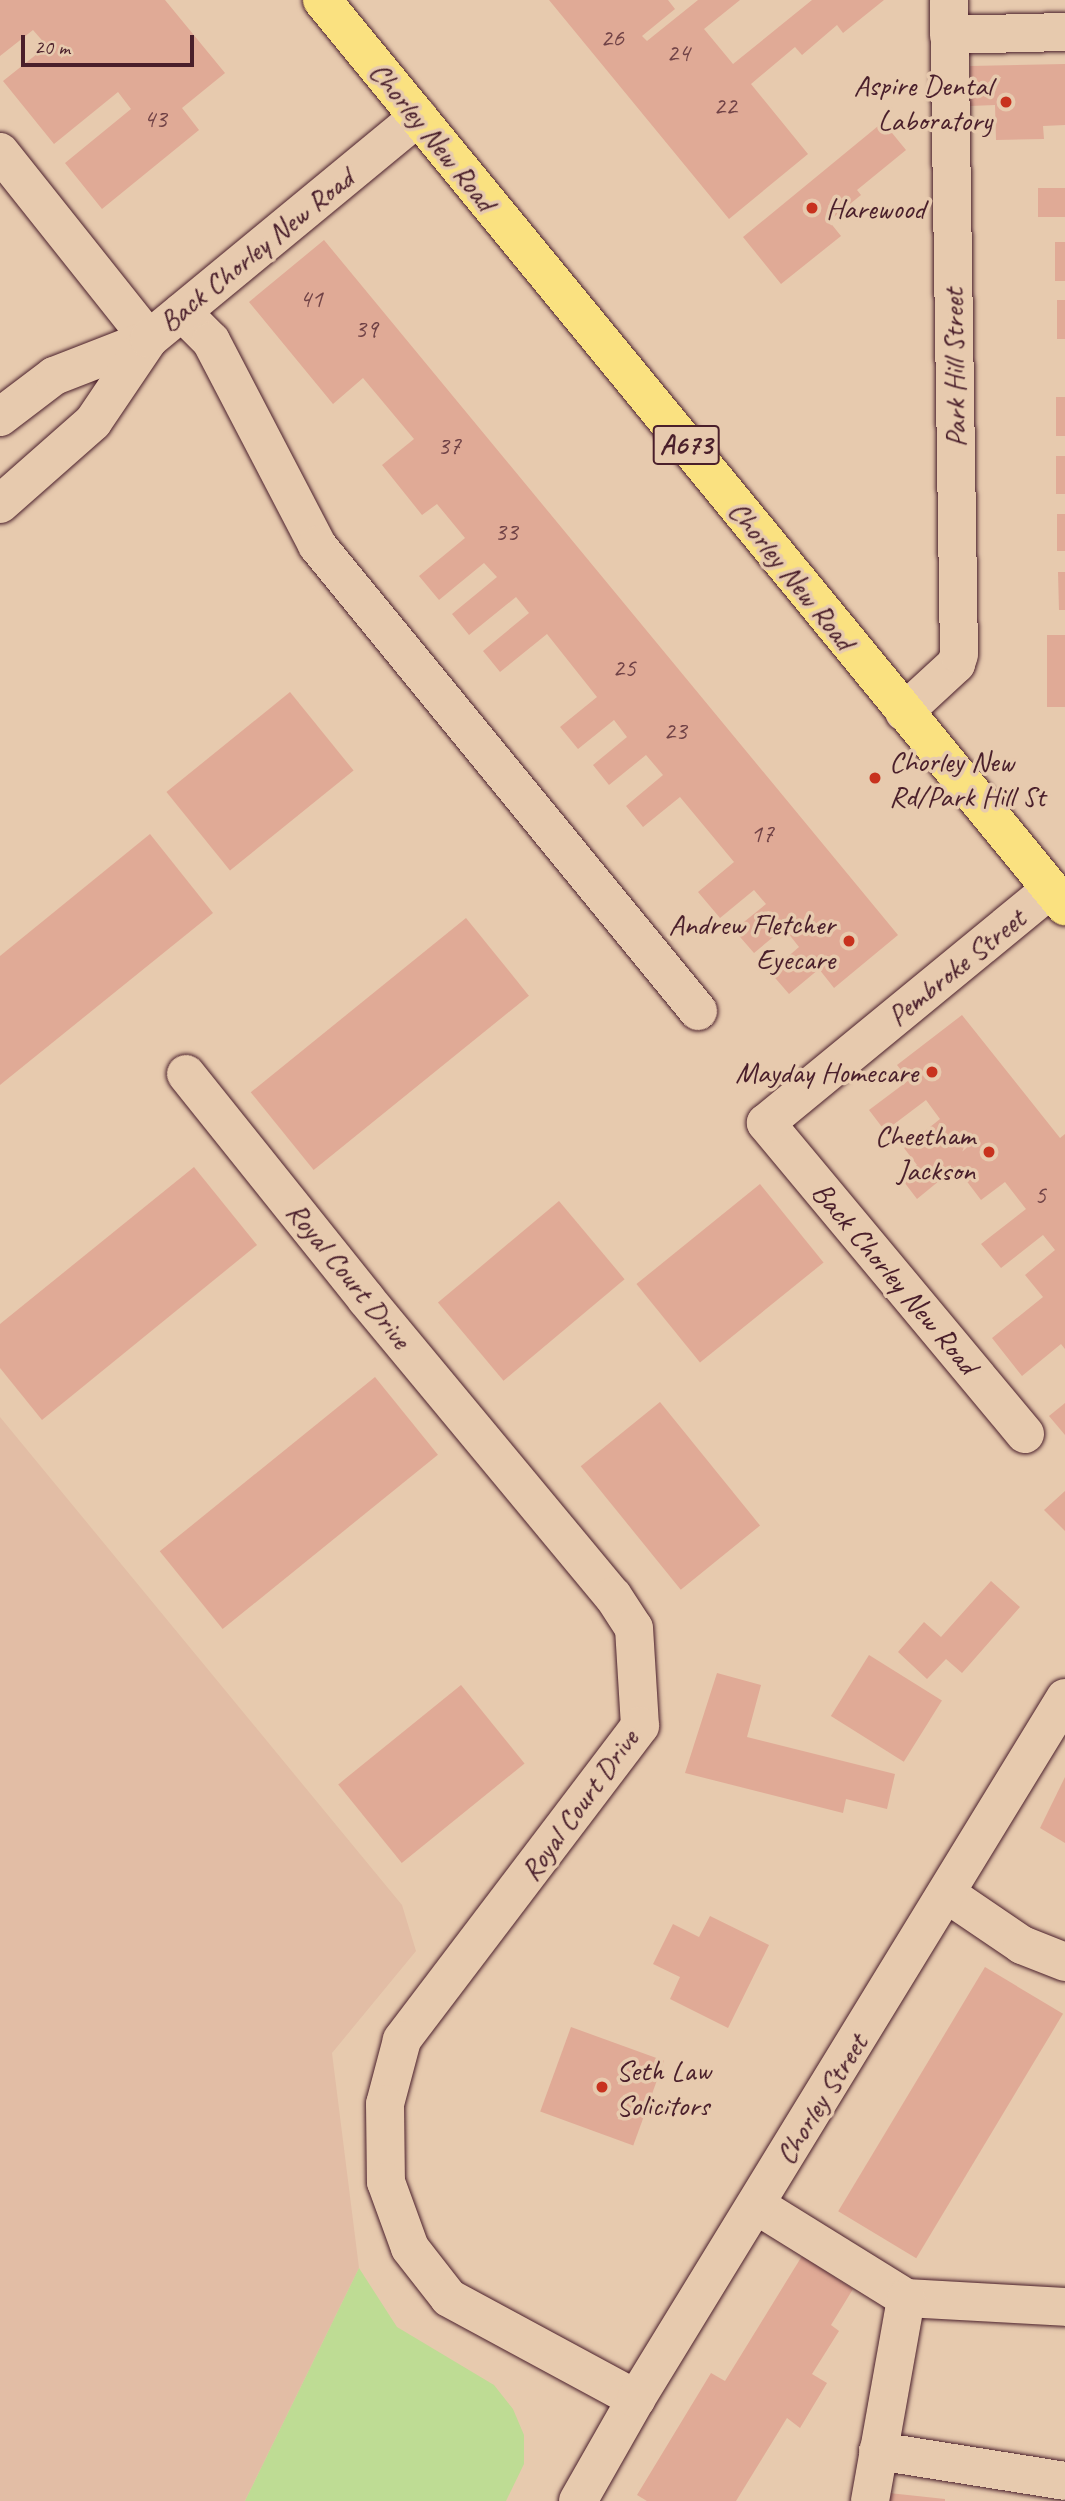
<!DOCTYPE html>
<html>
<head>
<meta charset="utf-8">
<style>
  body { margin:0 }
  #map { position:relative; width:1065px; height:2501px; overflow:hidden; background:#e7caae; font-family:Caveat,sans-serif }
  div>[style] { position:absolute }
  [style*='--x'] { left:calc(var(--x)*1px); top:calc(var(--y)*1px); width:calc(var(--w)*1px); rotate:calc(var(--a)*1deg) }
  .built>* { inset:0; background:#e2bda5 }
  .green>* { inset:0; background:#bedc94 }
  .building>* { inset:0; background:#e0aa96; transform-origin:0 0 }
  .roads { filter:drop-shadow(0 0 2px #4a1f2b) drop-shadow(0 0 2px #4a1f2b) }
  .minor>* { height:38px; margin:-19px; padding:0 19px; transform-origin:19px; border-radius:19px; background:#e7caae }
  .major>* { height:38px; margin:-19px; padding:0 19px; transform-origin:19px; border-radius:19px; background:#fae180 }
  .dots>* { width:19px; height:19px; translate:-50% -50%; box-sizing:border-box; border:4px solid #e7caae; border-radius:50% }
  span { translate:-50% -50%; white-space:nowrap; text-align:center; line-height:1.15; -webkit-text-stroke:7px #e7caae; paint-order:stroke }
  .number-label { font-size:26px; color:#704246 }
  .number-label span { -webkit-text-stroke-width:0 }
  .shield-label span { padding:2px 5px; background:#e7caae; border:2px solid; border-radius:5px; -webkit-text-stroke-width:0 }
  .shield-label { font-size:28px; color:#4a1f2b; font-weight:700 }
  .poi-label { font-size:30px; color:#4a1f2b }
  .right { translate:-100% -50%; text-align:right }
  .left { translate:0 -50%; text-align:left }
  .street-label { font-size:30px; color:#4a1f2b }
  .scale { position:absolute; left:21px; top:35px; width:173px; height:32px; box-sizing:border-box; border:4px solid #4a1f2b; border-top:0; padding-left:9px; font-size:21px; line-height:24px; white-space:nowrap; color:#4a1f2b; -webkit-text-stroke:5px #e7caae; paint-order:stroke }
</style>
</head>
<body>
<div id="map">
  <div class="built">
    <i style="clip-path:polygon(0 1417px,402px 1905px,416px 1951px,332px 2053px,359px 2268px,245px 2501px,0 2501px)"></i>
  </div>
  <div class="green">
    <i style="clip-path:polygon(359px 2268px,397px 2327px,494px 2385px,513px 2409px,524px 2435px,524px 2464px,506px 2501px,245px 2501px)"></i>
  </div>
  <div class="building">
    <i style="clip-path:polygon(0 0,165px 0,225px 73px,182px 108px,199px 130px,102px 209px,65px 163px,131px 109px,118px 92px,54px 144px,3px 81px,47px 46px,33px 30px,0 56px)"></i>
    <i style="clip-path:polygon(549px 0,668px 0,675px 9px,642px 36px,647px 41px,698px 0,740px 0,704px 29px,733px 64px,812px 0,884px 0,843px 33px,837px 25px,802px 55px,795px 47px,751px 84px,808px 154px,729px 219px)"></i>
    <i style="clip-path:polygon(1065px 64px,1065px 125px,1043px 126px,1044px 139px,996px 140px,995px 105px,970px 106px,970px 66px)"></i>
    <i style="clip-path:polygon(883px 122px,906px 150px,857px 190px,861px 195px,829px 221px,841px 236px,781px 284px,743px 237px)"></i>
    <i style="left:1065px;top:188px;width:29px;height:27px;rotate:90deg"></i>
    <i style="clip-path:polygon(324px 240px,898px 935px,834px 988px,819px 969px,789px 994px,770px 972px,799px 947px,784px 928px,754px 953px,734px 930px,766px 904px,754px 890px,720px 918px,698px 892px,734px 862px,680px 797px,643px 827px,626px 806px,663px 775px,646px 755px,609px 785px,593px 765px,627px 737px,614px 720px,578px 749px,560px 727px,597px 697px,547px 634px,500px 672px,483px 651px,529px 613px,516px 597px,469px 635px,452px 614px,497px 577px,484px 563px,439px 600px,419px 576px,465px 538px,437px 504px,422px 515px,382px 465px,414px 439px,363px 378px,333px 404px,249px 302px)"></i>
    <i style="left:1055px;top:242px;width:10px;height:39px"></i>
    <i style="left:1057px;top:300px;width:8px;height:39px"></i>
    <i style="left:1056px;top:397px;width:9px;height:39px"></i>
    <i style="left:1056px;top:456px;width:9px;height:38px"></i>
    <i style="left:1057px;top:514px;width:8px;height:37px"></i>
    <i style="clip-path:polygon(1058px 572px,1065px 572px,1065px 610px,1059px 610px)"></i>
    <i style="left:1047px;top:635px;width:18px;height:72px"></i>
    <i style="left:290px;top:692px;width:101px;height:159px;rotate:51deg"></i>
    <i style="clip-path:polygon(150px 834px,213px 913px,0 1085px,0 956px)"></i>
    <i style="left:466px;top:918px;width:100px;height:277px;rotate:51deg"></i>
    <i style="clip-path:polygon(962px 1015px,1060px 1138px,1065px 1134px,1065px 1349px,1061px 1344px,1022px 1376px,992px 1338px,1043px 1297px,1025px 1275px,1055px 1250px,1043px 1235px,1001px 1268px,981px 1244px,1026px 1209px,1005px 1182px,981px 1200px,956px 1167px,917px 1199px,901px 1178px,917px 1165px,904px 1148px,940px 1119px,926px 1100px,885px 1131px,869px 1110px,909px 1080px,897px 1065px)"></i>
    <i style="clip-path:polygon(194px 1167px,257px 1245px,42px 1420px,0 1368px,0 1324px)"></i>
    <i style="left:760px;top:1184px;width:101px;height:159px;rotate:51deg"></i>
    <i style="left:559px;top:1201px;width:102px;height:158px;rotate:50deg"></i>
    <i style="left:375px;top:1377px;width:100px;height:277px;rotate:51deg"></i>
    <i style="left:660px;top:1402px;width:159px;height:102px;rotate:51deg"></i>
    <i style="clip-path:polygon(1065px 1403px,1065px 1435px,1049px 1416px)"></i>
    <i style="clip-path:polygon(1065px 1491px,1065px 1531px,1044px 1510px)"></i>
    <i style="clip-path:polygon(991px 1581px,1020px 1607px,962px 1673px,946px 1659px,927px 1679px,898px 1652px,924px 1622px,941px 1637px)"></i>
    <i style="left:869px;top:1655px;width:86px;height:72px;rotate:32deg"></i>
    <i style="clip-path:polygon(717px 1673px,761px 1685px,747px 1737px,895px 1774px,887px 1809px,846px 1799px,843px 1813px,685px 1773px)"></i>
    <i style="left:461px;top:1685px;width:101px;height:158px;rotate:51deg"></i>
    <i style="clip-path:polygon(1065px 1777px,1065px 1843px,1040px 1828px)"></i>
    <i style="clip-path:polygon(710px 1916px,769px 1945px,728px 2028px,670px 1999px,680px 1977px,653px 1964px,673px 1924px,699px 1937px)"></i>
    <i style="left:985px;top:1967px;width:91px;height:285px;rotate:31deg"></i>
    <i style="left:571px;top:2027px;width:99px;height:90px;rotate:20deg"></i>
    <i style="clip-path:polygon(802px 2256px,853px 2289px,831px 2325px,839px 2331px,812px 2374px,827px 2383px,800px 2428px,787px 2418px,736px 2501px,647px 2501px,637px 2495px,711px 2373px,725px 2381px)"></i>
    <i style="clip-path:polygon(889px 2493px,945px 2499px,945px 2501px,887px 2501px)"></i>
  </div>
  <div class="roads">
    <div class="minor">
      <i style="--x:949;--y:35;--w:116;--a:-1.5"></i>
      <i style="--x:0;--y:152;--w:239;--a:51.5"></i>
      <i style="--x:182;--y:312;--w:41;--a:45"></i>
      <i style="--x:211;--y:341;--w:230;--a:62.5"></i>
      <i style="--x:317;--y:545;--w:602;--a:50.73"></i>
      <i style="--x:0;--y:417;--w:68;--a:-37.2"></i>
      <i style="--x:54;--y:376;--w:102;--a:-21.3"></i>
      <i style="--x:0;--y:504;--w:124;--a:-41.4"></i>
      <i style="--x:93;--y:422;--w:100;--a:-56"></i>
      <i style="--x:149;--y:339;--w:349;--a:-39.5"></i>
      <i style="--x:904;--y:712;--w:71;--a:-42.7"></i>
      <i style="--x:956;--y:664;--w:10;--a:-73"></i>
      <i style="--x:959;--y:654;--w:654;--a:-90.88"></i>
      <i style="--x:186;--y:1074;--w:288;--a:51.3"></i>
      <i style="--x:366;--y:1299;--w:386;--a:50.3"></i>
      <i style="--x:613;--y:1596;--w:38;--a:57"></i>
      <i style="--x:634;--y:1628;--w:98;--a:86.5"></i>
      <i style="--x:640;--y:1726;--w:394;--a:127.2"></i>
      <i style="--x:402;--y:2040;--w:66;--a:104.9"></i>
      <i style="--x:385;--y:2104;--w:78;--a:89.3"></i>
      <i style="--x:386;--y:2182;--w:70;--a:70"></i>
      <i style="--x:410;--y:2248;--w:63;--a:52"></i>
      <i style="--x:449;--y:2298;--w:213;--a:28.4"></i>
      <i style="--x:1025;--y:1434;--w:405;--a:-129.8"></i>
      <i style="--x:766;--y:1123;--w:365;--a:-39.4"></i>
      <i style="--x:947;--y:1894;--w:91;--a:34.2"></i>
      <i style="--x:1022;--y:1945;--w:46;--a:21.6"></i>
      <i style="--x:756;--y:2205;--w:176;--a:31.8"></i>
      <i style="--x:906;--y:2298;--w:159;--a:3.2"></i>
      <i style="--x:878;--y:2451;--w:189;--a:9.1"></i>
      <i style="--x:578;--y:2501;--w:117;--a:-60.4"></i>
      <i style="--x:636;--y:2399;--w:822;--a:-58.53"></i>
      <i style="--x:870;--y:2501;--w:206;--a:-79.9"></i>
    </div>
    <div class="major">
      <i style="--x:322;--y:0;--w:1172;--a:50.65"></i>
    </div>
  </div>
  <div class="dots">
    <i style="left:1006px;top:102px;background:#c8321e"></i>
    <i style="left:812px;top:208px;background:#c8321e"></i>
    <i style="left:875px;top:778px;background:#c8321e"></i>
    <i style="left:849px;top:941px;background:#c8321e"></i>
    <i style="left:932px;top:1072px;background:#c8321e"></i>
    <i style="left:989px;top:1152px;background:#c8321e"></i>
    <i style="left:602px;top:2087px;background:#c8321e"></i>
  </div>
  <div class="number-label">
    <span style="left:612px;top:38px">26</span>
    <span style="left:678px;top:53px">24</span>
    <span style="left:725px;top:106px">22</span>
    <span style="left:155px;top:119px">43</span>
    <span style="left:311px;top:299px">41</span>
    <span style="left:366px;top:329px">39</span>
    <span style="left:449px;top:446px">37</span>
    <span style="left:506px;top:532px">33</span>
    <span style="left:624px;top:668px">25</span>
    <span style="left:675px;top:731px">23</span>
    <span style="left:762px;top:834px">17</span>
    <span style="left:1040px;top:1195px">5</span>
  </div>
  <div class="shield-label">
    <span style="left:686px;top:445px">A673</span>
  </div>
  <div class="poi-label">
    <span class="right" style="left:992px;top:102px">Aspire Dental<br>Laboratory</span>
    <span class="left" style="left:826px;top:208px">Harewood</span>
    <span class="left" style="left:889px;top:778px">Chorley New<br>Rd/Park Hill St</span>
    <span class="right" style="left:835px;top:941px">Andrew Fletcher<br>Eyecare</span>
    <span class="right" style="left:918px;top:1072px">Mayday Homecare</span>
    <span class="right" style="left:975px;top:1152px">Cheetham<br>Jackson</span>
    <span class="left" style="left:616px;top:2087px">Seth Law<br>Solicitors</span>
  </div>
  <div class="street-label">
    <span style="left:433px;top:136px;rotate:51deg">Chorley New Road</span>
    <span style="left:256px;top:250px;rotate:-39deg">Back Chorley New Road</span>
    <span style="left:954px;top:368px;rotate:-91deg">Park Hill Street</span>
    <span style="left:792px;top:575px;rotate:51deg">Chorley New Road</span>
    <span style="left:956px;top:967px;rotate:-39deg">Pembroke Street</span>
    <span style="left:349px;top:1275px;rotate:51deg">Royal Court Drive</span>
    <span style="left:895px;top:1278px;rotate:50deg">Back Chorley New Road</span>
    <span style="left:579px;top:1805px;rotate:-54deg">Royal Court Drive</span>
    <span style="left:821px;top:2099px;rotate:-58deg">Chorley Street</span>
  </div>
  <div class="scale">20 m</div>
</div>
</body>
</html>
